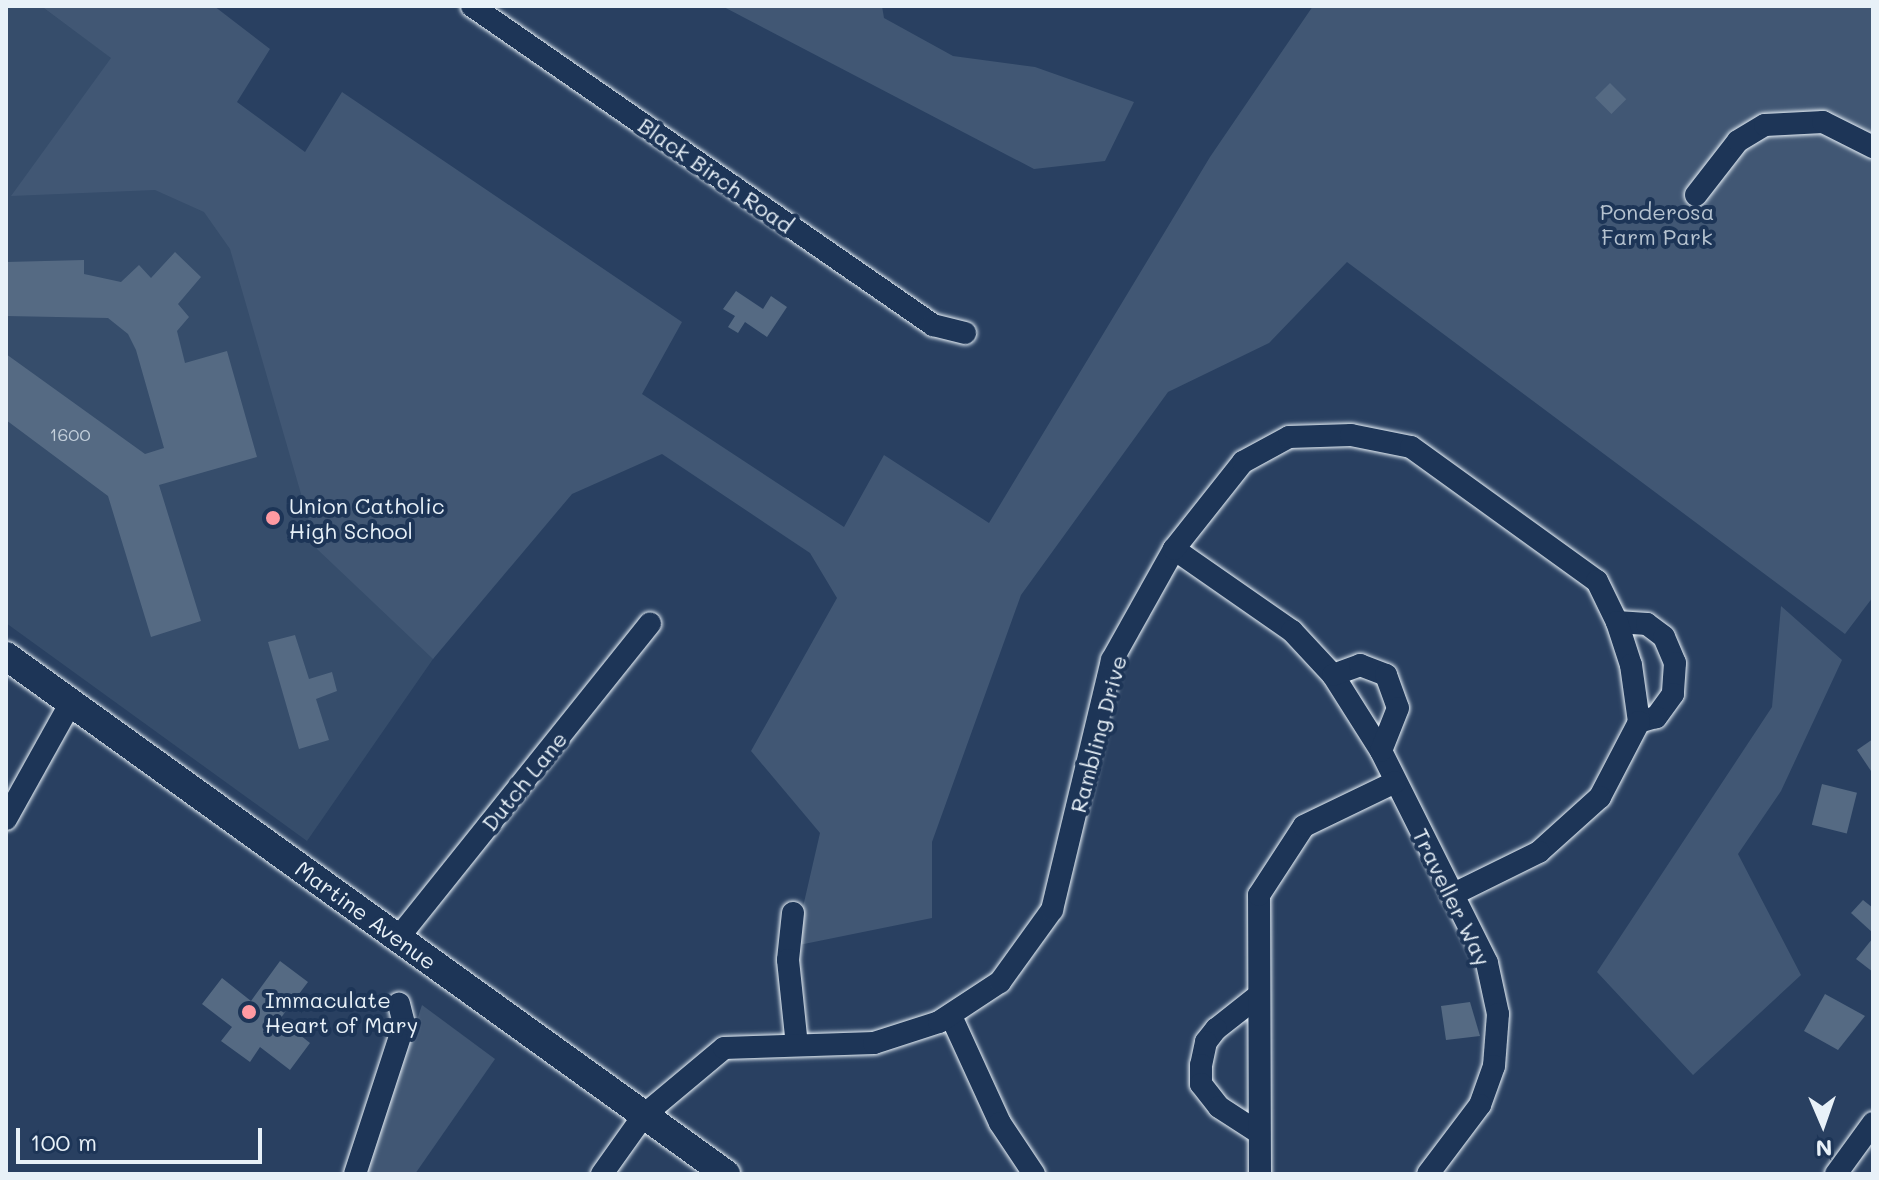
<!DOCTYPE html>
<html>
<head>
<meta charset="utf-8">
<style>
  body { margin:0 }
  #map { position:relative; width:1879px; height:1180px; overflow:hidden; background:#294061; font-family:Mali,sans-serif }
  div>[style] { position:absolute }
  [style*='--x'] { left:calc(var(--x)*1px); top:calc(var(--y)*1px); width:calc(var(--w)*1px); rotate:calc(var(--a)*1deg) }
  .built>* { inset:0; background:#364d6b }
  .green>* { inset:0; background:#415774 }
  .building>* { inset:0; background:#556a83; transform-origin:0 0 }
  .roads { filter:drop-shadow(0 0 2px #e8f1f8) drop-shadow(0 0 2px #e8f1f8) }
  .minor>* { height:22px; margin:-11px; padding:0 11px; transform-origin:11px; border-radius:11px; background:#1d3557 }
  .major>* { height:28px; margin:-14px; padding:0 14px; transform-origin:14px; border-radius:14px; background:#1d3557 }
  .dots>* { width:22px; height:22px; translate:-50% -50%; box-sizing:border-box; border:4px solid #1d3557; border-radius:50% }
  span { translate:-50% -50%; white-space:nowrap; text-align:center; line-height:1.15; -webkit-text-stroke:8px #1d3557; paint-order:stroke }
  .number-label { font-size:18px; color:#c3cfdb }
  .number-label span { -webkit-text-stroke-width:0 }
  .street-label { font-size:22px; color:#e8f1f8 }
  .park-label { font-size:22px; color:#b6c3d0 }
  .poi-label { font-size:22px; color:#e8f1f8 }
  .left { translate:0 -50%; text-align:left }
  .frame { position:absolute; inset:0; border:8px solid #e8f1f8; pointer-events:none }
  .north { position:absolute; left:1783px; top:1084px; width:80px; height:80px; -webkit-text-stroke:6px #1d3557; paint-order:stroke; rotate:178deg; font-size:22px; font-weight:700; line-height:32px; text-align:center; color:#e8f1f8 }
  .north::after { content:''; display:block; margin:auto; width:28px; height:36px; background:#e8f1f8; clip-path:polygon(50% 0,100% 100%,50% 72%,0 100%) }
  .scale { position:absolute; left:16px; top:1128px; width:246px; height:36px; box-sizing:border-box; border:4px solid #e8f1f8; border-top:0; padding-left:10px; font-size:24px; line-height:28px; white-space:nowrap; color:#e8f1f8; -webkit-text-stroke:6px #1d3557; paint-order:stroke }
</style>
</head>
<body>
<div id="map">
  <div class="built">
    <i style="clip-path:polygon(6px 6px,41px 6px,112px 58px,602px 353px,433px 659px,307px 841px,6px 623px)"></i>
  </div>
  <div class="green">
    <i style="clip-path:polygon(41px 6px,214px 6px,270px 49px,237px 102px,305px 152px,342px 92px,682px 322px,642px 394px,844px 527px,884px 455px,989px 523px,1210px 157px,1313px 6px,1873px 6px,1873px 597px,1845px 634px,1347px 262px,1269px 343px,1168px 392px,1021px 595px,932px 842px,932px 918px,794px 946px,820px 833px,751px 751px,837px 598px,810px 553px,662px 454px,572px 494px,433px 659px,317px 549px,230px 249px,204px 212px,155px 190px,11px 196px,111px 58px)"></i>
    <i style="clip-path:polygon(722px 6px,882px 6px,884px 18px,953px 56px,1035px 67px,1134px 102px,1105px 161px,1034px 169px)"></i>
    <i style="clip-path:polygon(1781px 606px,1842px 660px,1781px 791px,1738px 854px,1801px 975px,1693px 1075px,1597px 972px,1772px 707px)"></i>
    <i style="clip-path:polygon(422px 1005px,495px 1059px,415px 1174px,366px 1174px)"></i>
  </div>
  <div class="building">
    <i style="left:1610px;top:83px;width:23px;height:21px;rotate:45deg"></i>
    <i style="clip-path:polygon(175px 252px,201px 277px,178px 304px,189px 317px,177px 331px,185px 363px,227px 351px,257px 457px,159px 485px,201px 621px,151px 637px,108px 496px,6px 420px,6px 354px,145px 454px,164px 448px,136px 350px,128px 334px,108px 318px,6px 316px,6px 262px,84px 260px,84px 274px,121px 282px,139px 265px,151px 278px)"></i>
    <i style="clip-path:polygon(736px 291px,763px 309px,771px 296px,787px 307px,767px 337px,745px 322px,738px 333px,728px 327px,735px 316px,723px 309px)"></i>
    <i style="clip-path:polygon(295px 635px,309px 679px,332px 672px,337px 691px,316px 699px,329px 740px,299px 749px,268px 642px)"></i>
    <i style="clip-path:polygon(1873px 739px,1873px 774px,1857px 750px)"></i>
    <i style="left:1822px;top:784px;width:36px;height:42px;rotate:14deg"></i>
    <i style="clip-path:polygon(1863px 900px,1873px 908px,1873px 933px,1851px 913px)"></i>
    <i style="clip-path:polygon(1873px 938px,1873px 972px,1856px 959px)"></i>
    <i style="clip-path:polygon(280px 961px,308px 982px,280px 1019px,310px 1043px,290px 1070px,260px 1047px,250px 1062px,221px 1041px,232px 1027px,202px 1004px,222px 978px,251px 1001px)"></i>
    <i style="clip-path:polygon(1825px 994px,1865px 1016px,1838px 1050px,1804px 1031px)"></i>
    <i style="clip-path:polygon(1470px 1002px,1480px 1036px,1446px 1040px,1441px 1006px)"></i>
  </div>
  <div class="roads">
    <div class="minor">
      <i style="--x:472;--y:6;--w:561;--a:34.68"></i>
      <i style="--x:933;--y:325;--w:33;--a:14"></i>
      <i style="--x:1696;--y:195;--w:68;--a:-52.1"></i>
      <i style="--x:1738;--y:141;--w:31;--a:-31"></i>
      <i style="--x:1765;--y:125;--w:58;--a:-3"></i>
      <i style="--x:1823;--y:122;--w:56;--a:26.6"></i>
      <i style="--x:1174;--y:549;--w:144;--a:34.8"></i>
      <i style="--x:1292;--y:631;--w:60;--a:47"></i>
      <i style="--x:1333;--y:675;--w:90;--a:57.7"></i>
      <i style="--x:1381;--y:751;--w:237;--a:63.4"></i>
      <i style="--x:1487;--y:963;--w:52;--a:77.8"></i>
      <i style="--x:1498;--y:1014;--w:52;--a:94.4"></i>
      <i style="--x:1494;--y:1066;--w:41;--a:109.7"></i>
      <i style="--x:1480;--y:1105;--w:86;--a:127"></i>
      <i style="--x:1617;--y:622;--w:30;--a:4"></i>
      <i style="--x:1647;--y:624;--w:21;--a:37"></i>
      <i style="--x:1664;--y:637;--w:28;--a:67"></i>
      <i style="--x:1675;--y:663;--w:31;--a:94"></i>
      <i style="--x:1673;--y:694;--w:29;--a:126"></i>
      <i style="--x:1656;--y:717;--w:18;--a:164"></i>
      <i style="--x:1333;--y:675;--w:29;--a:-20"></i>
      <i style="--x:1360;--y:665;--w:28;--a:21"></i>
      <i style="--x:1386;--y:675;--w:35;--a:70"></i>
      <i style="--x:1398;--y:708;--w:46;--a:111.6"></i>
      <i style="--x:6;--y:819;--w:134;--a:-60.9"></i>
      <i style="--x:793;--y:913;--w:47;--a:96.1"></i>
      <i style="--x:788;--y:960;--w:85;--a:84"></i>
      <i style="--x:398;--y:938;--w:403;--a:-51.3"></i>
      <i style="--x:1258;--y:996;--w:53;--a:141.8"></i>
      <i style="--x:1216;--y:1029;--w:16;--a:128"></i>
      <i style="--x:1206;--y:1042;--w:24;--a:102"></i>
      <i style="--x:1201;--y:1065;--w:19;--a:90"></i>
      <i style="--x:1201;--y:1084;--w:29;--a:52"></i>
      <i style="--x:1219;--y:1107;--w:48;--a:33"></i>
      <i style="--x:951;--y:1016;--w:118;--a:65.4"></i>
      <i style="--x:1000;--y:1123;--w:61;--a:56.3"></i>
      <i style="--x:355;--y:1174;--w:158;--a:-71.9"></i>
      <i style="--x:404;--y:1024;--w:21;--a:-104"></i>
      <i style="--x:602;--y:1174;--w:72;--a:-54.6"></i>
      <i style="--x:644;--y:1115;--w:104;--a:-39.9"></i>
      <i style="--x:724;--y:1048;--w:150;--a:-1.9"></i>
      <i style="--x:874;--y:1043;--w:68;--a:-17.9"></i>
      <i style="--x:939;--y:1022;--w:73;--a:-33.3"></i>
      <i style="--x:1000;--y:982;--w:89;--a:-54.2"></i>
      <i style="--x:1052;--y:910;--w:257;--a:-76.5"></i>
      <i style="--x:1112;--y:660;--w:127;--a:-60.8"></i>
      <i style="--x:1174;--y:549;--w:111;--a:-51.6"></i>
      <i style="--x:1243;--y:462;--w:52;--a:-28.5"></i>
      <i style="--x:1289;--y:437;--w:62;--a:-1.8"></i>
      <i style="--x:1351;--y:435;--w:61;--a:11.3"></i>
      <i style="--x:1411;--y:447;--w:229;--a:35.8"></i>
      <i style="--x:1597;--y:581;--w:46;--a:64"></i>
      <i style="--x:1617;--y:622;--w:45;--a:72"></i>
      <i style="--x:1631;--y:665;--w:58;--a:82"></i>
      <i style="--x:1639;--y:722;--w:85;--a:117.5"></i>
      <i style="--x:1600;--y:797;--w:82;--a:138"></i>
      <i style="--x:1539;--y:852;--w:97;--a:153.7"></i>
      <i style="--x:1260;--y:1174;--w:279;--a:-90.2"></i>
      <i style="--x:1259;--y:895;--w:82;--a:-56.9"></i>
      <i style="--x:1304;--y:826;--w:101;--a:-25.8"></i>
      <i style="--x:1836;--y:1174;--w:63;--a:-54"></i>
    </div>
    <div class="major">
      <i style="--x:6;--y:656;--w:887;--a:35.73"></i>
    </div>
  </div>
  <div class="dots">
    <i style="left:273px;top:518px;background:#ff9aa2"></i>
    <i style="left:249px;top:1012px;background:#ff9aa2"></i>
  </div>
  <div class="number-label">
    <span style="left:70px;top:434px">1600</span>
  </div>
  <div class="street-label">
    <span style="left:716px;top:175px;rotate:35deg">Black Birch Road</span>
    <span style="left:1098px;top:734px;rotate:-75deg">Rambling Drive</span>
    <span style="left:524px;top:781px;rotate:-51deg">Dutch Lane</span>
    <span style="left:1452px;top:897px;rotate:64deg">Traveller Way</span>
    <span style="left:366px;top:915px;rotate:36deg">Martine Avenue</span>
  </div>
  <div class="park-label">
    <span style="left:1657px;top:224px">Ponderosa<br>Farm Park</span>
  </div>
  <div class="poi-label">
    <span class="left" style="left:289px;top:518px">Union Catholic<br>High School</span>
    <span class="left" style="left:265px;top:1012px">Immaculate<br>Heart of Mary</span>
  </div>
  <div class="frame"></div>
  <div class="north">N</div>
  <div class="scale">100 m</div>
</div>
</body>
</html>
